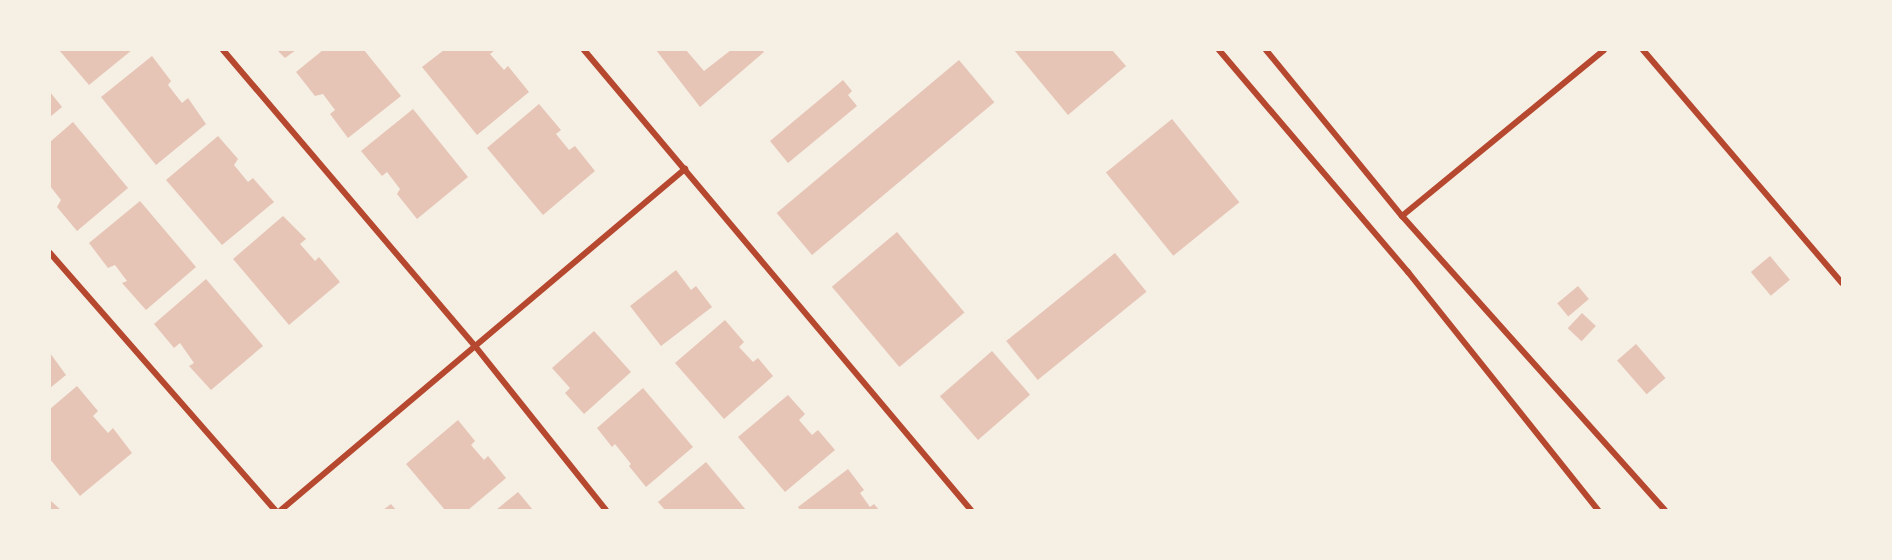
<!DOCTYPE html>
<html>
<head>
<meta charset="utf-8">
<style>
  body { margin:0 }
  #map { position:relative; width:1892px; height:560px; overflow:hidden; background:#f6efe4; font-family:Poppins,sans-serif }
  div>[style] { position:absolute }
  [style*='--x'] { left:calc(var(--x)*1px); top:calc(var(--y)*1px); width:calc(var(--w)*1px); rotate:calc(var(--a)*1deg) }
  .building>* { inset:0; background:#e6c5b7; transform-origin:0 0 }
  .minor>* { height:6px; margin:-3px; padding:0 3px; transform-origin:3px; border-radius:3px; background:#b5482f }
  span { translate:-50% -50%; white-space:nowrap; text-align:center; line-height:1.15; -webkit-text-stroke:6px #f6efe4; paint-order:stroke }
  .frame { position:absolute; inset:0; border:51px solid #f6efe4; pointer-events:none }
</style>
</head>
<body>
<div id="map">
  <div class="building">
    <i style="clip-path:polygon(59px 50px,132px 50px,89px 85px)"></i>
    <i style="clip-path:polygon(277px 50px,296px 50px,285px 58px)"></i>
    <i style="clip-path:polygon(323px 50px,364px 50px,401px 96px,348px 138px,330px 114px,335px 110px,323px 94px,315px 96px,296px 72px)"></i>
    <i style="clip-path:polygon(444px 50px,495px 50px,490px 54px,504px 70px,508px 66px,529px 92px,477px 135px,422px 67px)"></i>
    <i style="clip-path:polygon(656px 50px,686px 50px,704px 71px,731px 50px,762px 50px,764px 52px,700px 107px)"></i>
    <i style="clip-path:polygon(1014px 50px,1112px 50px,1126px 66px,1068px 115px)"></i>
    <i style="clip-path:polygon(152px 56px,171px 81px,168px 85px,182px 103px,188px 98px,206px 124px,156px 165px,101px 97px)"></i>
    <i style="left:959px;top:60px;width:55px;height:238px;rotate:50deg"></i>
    <i style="clip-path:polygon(843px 80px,852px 91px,848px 95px,857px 106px,788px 163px,770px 141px)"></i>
    <i style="clip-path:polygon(50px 92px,62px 107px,50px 117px)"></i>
    <i style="clip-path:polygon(539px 104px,561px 130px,556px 134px,569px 150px,575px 146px,595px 171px,543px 215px,487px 148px)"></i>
    <i style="clip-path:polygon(413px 109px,468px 177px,417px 219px,397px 194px,400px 189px,387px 172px,382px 176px,361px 151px)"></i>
    <i style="left:1172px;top:119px;width:107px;height:85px;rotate:51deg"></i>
    <i style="clip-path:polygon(73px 122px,128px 188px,77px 231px,57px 207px,61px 200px,50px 186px,50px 142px)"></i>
    <i style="clip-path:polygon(218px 136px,238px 159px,234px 165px,248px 182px,253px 178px,274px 202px,222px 245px,166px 180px)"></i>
    <i style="clip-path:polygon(140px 201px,196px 267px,146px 310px,122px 283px,127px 281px,115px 265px,108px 268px,89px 243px)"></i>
    <i style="clip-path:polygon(283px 216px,306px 239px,300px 244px,315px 261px,319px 257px,340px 282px,289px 325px,233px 259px)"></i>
    <i style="left:897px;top:232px;width:105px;height:85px;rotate:50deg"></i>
    <i style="left:1115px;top:253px;width:50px;height:140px;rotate:51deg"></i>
    <i style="left:1770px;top:256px;width:31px;height:25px;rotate:50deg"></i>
    <i style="clip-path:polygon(676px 270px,691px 290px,696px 286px,712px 307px,661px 346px,630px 306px)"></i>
    <i style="clip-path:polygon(206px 279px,263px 346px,211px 390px,189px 366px,194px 363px,180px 343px,174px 348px,154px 324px)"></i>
    <i style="left:1578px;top:286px;width:17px;height:27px;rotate:50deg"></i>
    <i style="left:1582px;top:313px;width:19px;height:21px;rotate:43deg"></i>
    <i style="clip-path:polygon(725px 320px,744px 342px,739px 347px,753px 362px,758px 358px,773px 376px,724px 419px,675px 363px)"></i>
    <i style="clip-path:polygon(594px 331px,631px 372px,584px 414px,565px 393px,570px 388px,552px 368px)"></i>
    <i style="left:1636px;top:344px;width:45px;height:25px;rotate:49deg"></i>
    <i style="left:992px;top:351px;width:58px;height:69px;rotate:49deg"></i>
    <i style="clip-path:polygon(50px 353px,66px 375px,50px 388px)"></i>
    <i style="clip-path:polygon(77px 386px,98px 411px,93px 416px,108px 433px,113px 428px,132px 453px,80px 496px,50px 459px,50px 409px)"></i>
    <i style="clip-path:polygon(643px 388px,693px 447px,646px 487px,629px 466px,631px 464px,615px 444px,612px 447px,597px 428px)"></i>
    <i style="clip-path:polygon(788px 395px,805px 414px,799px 420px,812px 435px,818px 430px,835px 450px,785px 492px,738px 437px)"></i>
    <i style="clip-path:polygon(458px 420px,475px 441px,471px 445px,484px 460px,488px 456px,506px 478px,468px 510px,445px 510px,406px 464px)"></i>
    <i style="clip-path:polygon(706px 462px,746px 510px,665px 510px,658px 502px)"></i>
    <i style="clip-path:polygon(848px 469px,864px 490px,860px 493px,870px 507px,874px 504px,879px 510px,800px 510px,798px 507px)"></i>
    <i style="clip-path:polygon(518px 492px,533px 510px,496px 510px)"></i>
    <i style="clip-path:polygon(51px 501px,61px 510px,50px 510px)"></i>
    <i style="clip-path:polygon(391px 504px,396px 510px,383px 510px)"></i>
  </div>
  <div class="minor">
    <i style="--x:223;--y:50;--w:389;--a:49.6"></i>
    <i style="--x:475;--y:346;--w:210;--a:51.4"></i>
    <i style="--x:584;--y:50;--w:601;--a:49.93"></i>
    <i style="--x:1219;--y:50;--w:292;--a:49.6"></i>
    <i style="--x:1408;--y:272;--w:305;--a:51.4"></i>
    <i style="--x:1266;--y:50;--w:215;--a:50.7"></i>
    <i style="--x:1402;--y:216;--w:394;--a:48.2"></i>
    <i style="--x:1643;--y:50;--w:306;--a:49.5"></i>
    <i style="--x:1402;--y:216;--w:261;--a:-39.4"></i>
    <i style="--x:50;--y:253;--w:342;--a:48.8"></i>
    <i style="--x:281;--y:510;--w:529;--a:-40.17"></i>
  </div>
  <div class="frame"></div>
</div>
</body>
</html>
